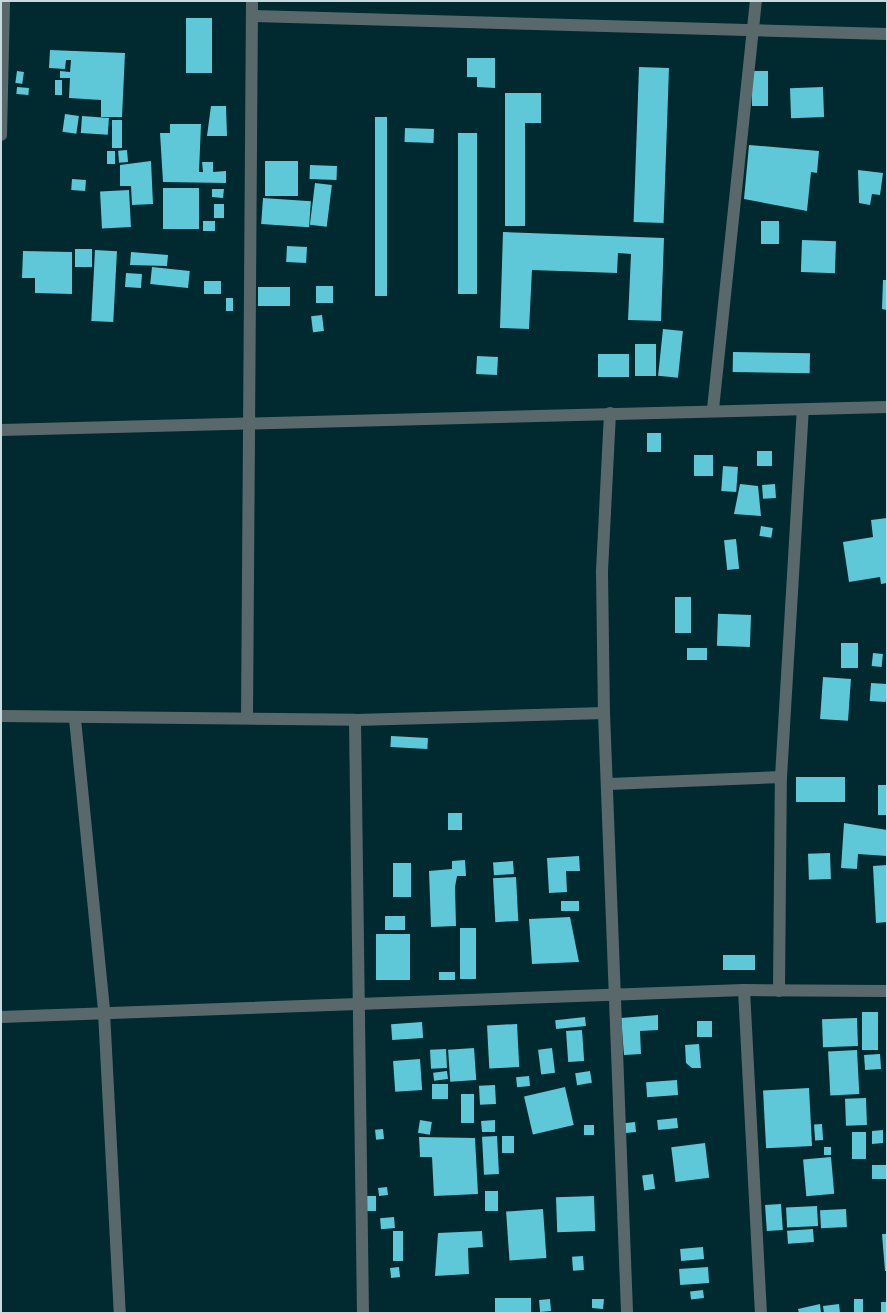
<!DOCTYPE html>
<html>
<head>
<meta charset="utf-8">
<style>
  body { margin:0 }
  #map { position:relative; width:888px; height:1314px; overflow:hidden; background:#002a2f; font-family:Commissioner,sans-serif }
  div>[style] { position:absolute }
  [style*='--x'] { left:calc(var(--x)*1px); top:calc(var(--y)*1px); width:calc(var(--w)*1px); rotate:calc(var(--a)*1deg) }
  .building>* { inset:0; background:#5fc8d8; transform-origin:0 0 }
  .minor>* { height:12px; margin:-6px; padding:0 6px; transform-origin:6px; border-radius:6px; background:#59696b }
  span { translate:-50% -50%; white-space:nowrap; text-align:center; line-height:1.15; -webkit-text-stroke:5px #021012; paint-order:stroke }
  .frame { position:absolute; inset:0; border:2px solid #c7dbdf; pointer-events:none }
</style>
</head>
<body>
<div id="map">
  <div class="building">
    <i style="left:186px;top:18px;width:26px;height:55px"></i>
    <i style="clip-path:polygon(50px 50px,125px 53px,122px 117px,101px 117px,101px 100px,69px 98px,70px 78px,60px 78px,60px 71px,70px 72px,71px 60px,66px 60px,65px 69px,49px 68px)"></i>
    <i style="clip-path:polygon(467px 58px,495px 58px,495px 88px,477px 87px,477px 77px,467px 77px)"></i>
    <i style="left:639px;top:67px;width:30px;height:155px;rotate:2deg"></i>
    <i style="left:17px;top:71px;width:7px;height:12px;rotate:8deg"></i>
    <i style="left:752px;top:71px;width:16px;height:35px"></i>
    <i style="left:55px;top:80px;width:7px;height:15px"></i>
    <i style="left:17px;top:87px;width:12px;height:7px;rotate:5deg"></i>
    <i style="left:823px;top:87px;width:30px;height:33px;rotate:88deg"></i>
    <i style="clip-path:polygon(505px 93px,541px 93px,541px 123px,525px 123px,525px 226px,505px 226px)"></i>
    <i style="clip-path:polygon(211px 106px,226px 106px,227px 136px,207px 136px)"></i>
    <i style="left:65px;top:114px;width:14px;height:18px;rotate:8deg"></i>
    <i style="left:82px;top:116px;width:27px;height:17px;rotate:4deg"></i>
    <i style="left:375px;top:117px;width:12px;height:179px"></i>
    <i style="left:112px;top:120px;width:10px;height:28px"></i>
    <i style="clip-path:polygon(170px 124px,201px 124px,199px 172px,203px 172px,202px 162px,213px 162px,213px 172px,226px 171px,226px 183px,163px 182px,160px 133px,170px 133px)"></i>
    <i style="left:405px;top:128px;width:29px;height:14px;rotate:2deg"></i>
    <i style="left:458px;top:133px;width:19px;height:161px"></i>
    <i style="clip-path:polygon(749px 145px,819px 151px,817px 173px,811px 172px,807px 211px,744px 199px)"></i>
    <i style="left:127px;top:150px;width:12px;height:9px;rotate:85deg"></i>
    <i style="left:107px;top:151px;width:8px;height:13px"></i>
    <i style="clip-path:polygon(151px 161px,153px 204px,132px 205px,131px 186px,120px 186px,120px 165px)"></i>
    <i style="left:265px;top:161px;width:33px;height:35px"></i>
    <i style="left:310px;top:165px;width:27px;height:14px;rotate:2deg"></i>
    <i style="clip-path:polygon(858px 170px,883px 173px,880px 195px,872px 194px,870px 205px,859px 203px)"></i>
    <i style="left:72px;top:179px;width:14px;height:11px;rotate:4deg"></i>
    <i style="left:315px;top:183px;width:17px;height:42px;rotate:7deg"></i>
    <i style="left:163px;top:188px;width:36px;height:41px"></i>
    <i style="clip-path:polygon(212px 189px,224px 189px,223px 198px,212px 197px)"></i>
    <i style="left:129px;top:190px;width:37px;height:29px;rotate:87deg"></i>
    <i style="left:263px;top:198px;width:48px;height:26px;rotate:4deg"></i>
    <i style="left:224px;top:204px;width:14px;height:10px;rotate:90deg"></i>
    <i style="left:203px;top:221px;width:12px;height:10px"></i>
    <i style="left:761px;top:221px;width:18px;height:23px"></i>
    <i style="clip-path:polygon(503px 232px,664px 238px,661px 321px,628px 320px,631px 254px,618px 253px,617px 273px,532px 270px,529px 329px,500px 328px)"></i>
    <i style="left:802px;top:240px;width:34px;height:32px;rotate:2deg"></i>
    <i style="left:287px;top:246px;width:20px;height:16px;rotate:3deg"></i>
    <i style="left:75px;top:249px;width:17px;height:18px"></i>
    <i style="left:95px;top:250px;width:22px;height:71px;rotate:3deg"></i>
    <i style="clip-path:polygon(23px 251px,72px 252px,72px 294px,35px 293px,35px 278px,22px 278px)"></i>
    <i style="clip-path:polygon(131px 252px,168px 255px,167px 266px,130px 265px)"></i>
    <i style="left:152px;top:267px;width:38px;height:17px;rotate:6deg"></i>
    <i style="left:126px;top:273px;width:16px;height:14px;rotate:4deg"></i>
    <i style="clip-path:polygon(883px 280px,887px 280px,887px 310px,882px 309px)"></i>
    <i style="left:204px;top:281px;width:17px;height:13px"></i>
    <i style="left:316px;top:286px;width:17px;height:17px"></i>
    <i style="left:258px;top:287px;width:32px;height:19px"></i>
    <i style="left:226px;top:298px;width:7px;height:13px"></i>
    <i style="left:322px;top:315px;width:16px;height:11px;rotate:83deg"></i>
    <i style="left:663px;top:329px;width:20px;height:47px;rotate:6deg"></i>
    <i style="left:635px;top:344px;width:21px;height:32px"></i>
    <i style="left:733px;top:352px;width:77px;height:20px;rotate:1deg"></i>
    <i style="left:629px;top:354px;width:23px;height:31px;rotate:90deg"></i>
    <i style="left:477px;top:356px;width:21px;height:18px;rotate:3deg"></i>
    <i style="left:647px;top:433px;width:14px;height:19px"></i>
    <i style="left:757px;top:451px;width:15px;height:15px"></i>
    <i style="left:713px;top:455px;width:21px;height:19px;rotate:90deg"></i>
    <i style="left:723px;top:466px;width:15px;height:25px;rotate:4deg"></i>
    <i style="clip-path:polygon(740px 484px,758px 486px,761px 516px,734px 514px)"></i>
    <i style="left:775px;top:484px;width:14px;height:13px;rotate:86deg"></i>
    <i style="clip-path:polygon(887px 518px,887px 583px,881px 584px,880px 577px,849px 582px,843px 542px,873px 537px,871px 520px)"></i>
    <i style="left:761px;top:526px;width:12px;height:10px;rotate:9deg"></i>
    <i style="left:736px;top:539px;width:30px;height:12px;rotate:84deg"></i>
    <i style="left:675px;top:597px;width:16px;height:36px"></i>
    <i style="left:751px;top:615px;width:32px;height:33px;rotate:92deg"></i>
    <i style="left:841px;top:643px;width:17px;height:25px"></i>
    <i style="left:707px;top:648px;width:12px;height:20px;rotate:90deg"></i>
    <i style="left:873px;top:653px;width:10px;height:13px;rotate:6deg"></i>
    <i style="left:823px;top:677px;width:28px;height:42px;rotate:4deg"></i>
    <i style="left:871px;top:683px;width:16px;height:18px;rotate:4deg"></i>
    <i style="left:391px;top:736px;width:37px;height:11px;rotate:3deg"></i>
    <i style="left:796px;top:777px;width:49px;height:25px"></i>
    <i style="left:878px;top:785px;width:9px;height:30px"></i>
    <i style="left:448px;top:813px;width:14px;height:17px"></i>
    <i style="clip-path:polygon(844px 823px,887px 830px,887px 856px,858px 854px,857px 869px,841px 868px)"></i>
    <i style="left:830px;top:853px;width:26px;height:22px;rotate:88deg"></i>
    <i style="clip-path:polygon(579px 856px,580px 871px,566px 871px,567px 892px,549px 893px,547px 858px)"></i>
    <i style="clip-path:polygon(465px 860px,466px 876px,457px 876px,455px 887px,456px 926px,431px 927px,429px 871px,452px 869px,452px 861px)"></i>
    <i style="left:513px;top:861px;width:13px;height:20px;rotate:86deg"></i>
    <i style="left:393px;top:863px;width:18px;height:34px"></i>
    <i style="clip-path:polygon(887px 865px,887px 922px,876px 923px,873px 866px)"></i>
    <i style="left:516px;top:877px;width:44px;height:23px;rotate:87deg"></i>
    <i style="left:561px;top:901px;width:18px;height:10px"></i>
    <i style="left:385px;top:916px;width:20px;height:14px"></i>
    <i style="clip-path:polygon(570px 917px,579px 962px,532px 964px,529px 919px)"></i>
    <i style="left:460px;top:928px;width:16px;height:51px"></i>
    <i style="left:376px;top:934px;width:34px;height:46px"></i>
    <i style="left:755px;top:955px;width:15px;height:32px;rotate:90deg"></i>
    <i style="left:455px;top:972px;width:8px;height:16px;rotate:90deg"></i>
    <i style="left:862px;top:1012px;width:16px;height:38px"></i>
    <i style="clip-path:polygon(658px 1015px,658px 1030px,640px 1031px,641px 1054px,624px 1055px,621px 1018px)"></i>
    <i style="left:585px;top:1017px;width:9px;height:30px;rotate:84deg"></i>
    <i style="left:857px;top:1018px;width:28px;height:35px;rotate:88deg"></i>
    <i style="left:697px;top:1021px;width:15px;height:16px"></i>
    <i style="left:422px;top:1022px;width:16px;height:31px;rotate:86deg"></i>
    <i style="left:517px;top:1024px;width:43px;height:30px;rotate:87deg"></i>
    <i style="left:582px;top:1030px;width:31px;height:16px;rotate:86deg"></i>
    <i style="clip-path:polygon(699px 1044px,701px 1068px,692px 1068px,686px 1063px,685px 1045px)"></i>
    <i style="left:474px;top:1048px;width:32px;height:26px;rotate:86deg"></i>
    <i style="left:552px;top:1048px;width:25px;height:14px;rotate:83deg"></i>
    <i style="left:446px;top:1049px;width:19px;height:16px;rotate:87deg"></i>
    <i style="left:857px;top:1050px;width:44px;height:29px;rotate:87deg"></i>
    <i style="left:880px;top:1054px;width:15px;height:16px;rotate:86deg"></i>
    <i style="left:420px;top:1059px;width:31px;height:27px;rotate:86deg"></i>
    <i style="left:447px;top:1071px;width:8px;height:14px;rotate:83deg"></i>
    <i style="left:590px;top:1071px;width:12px;height:15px;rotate:81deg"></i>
    <i style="left:529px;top:1076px;width:10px;height:13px;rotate:84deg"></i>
    <i style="left:677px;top:1080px;width:15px;height:31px;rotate:86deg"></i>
    <i style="left:432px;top:1084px;width:16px;height:15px"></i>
    <i style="left:495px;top:1085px;width:19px;height:16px;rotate:87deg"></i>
    <i style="left:565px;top:1087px;width:39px;height:42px;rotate:77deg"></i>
    <i style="left:809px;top:1088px;width:58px;height:46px;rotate:87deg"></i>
    <i style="left:461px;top:1094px;width:13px;height:29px"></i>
    <i style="left:866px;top:1098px;width:27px;height:21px;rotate:88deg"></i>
    <i style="left:677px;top:1118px;width:10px;height:20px;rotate:84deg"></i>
    <i style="left:420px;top:1120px;width:12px;height:13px;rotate:9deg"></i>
    <i style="clip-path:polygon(495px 1120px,495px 1132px,482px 1132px,481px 1121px)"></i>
    <i style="left:635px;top:1122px;width:10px;height:11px;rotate:84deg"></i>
    <i style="left:822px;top:1124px;width:16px;height:8px;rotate:86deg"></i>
    <i style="left:584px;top:1125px;width:10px;height:10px"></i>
    <i style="left:383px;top:1129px;width:10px;height:8px;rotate:84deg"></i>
    <i style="clip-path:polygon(883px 1130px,883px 1143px,872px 1144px,872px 1131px)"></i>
    <i style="left:852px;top:1132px;width:14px;height:27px"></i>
    <i style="left:497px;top:1136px;width:38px;height:15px;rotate:87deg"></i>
    <i style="left:502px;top:1136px;width:12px;height:17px"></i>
    <i style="clip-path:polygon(419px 1137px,475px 1138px,478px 1194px,434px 1196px,432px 1157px,420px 1157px)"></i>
    <i style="left:705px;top:1143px;width:35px;height:34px;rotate:83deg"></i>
    <i style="left:824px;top:1147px;width:7px;height:8px"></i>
    <i style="left:831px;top:1157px;width:37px;height:28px;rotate:85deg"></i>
    <i style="left:872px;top:1165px;width:15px;height:14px"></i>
    <i style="left:653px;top:1174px;width:15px;height:11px;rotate:82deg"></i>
    <i style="left:387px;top:1187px;width:8px;height:9px;rotate:83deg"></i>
    <i style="left:485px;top:1191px;width:13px;height:20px"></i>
    <i style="left:365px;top:1196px;width:11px;height:15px"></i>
    <i style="left:594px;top:1196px;width:35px;height:38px;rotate:88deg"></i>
    <i style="left:781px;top:1204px;width:26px;height:16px;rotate:86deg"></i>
    <i style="left:817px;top:1206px;width:20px;height:31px;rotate:87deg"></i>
    <i style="left:543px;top:1209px;width:49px;height:37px;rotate:86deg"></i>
    <i style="left:846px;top:1209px;width:18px;height:26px;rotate:87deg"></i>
    <i style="left:394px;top:1217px;width:11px;height:14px;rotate:85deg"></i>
    <i style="left:813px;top:1229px;width:13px;height:26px;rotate:86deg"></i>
    <i style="left:393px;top:1231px;width:10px;height:30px"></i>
    <i style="clip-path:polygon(482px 1231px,483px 1247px,468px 1248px,469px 1274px,435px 1276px,438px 1233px)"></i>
    <i style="clip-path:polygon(882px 1234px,887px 1234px,887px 1271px,885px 1271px)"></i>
    <i style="left:703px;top:1247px;width:12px;height:23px;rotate:85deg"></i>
    <i style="left:583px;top:1256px;width:14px;height:11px;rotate:86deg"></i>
    <i style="left:399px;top:1267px;width:10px;height:9px;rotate:84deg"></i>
    <i style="left:708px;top:1267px;width:16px;height:29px;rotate:86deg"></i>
    <i style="left:703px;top:1290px;width:8px;height:13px;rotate:83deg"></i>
    <i style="left:531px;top:1298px;width:15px;height:36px;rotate:90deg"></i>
    <i style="left:550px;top:1299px;width:12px;height:11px;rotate:85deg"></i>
    <i style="clip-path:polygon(592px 1299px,604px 1299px,603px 1309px,592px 1308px)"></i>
    <i style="left:854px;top:1299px;width:9px;height:14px"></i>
    <i style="left:887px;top:1302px;width:11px;height:6px;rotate:90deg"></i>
    <i style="clip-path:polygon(820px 1304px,821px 1313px,799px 1313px,798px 1309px)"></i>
    <i style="clip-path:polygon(839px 1304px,840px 1313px,824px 1313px,823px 1306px)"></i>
  </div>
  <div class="minor">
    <i style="--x:252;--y:16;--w:635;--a:1.62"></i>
    <i style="--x:1;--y:135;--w:134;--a:-88.7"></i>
    <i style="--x:713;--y:409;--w:410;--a:-84"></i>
    <i style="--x:610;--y:413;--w:160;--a:92.9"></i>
    <i style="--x:602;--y:573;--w:140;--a:89.2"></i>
    <i style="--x:604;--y:713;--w:600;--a:87.8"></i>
    <i style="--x:1;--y:430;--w:886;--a:-1.49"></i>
    <i style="--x:1;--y:716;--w:354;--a:0.6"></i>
    <i style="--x:355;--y:720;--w:249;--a:-1.6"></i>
    <i style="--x:247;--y:718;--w:717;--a:-89.6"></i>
    <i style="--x:75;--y:719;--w:294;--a:84.3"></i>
    <i style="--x:104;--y:1012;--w:301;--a:87"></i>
    <i style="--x:355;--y:720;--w:593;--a:89.23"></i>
    <i style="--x:609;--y:784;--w:172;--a:-2.3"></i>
    <i style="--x:744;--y:990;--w:323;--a:87"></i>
    <i style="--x:779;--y:991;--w:214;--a:-89.5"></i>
    <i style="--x:781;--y:777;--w:368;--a:-86.6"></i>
    <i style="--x:1;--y:1017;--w:743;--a:-2.08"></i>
    <i style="--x:744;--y:990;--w:143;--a:0.4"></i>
  </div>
  <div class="frame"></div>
</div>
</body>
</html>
